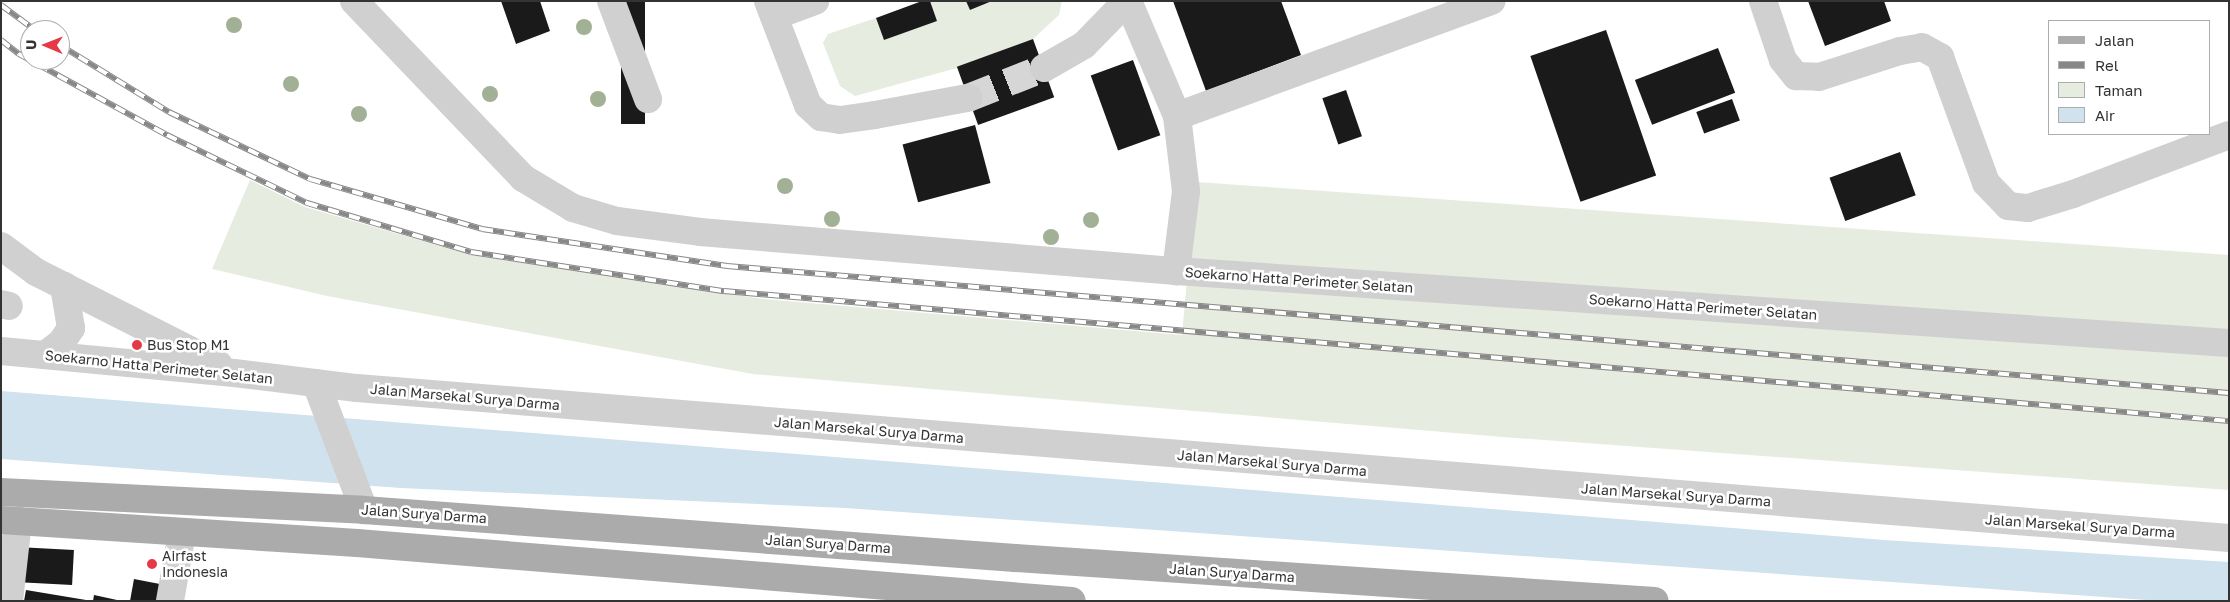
<!DOCTYPE html>
<html>
<head>
<meta charset="utf-8">
<style>
  body { margin:0 }
  #map { position:relative; width:2230px; height:602px; overflow:hidden; background:#fff; font-family:"Golos Text",sans-serif }
  div>[style] { position:absolute }
  [style*='--x'] { left:calc(var(--x)*1px); top:calc(var(--y)*1px); width:calc(var(--w)*1px); rotate:calc(var(--a)*1deg) }
  .green>* { inset:0; background:#e6ecdf }
  .water>* { inset:0; background:#cfe2ee }
  .building>* { inset:0; background:#1a1a1a; transform-origin:0 0 }
  .minor-tunnel>* { height:28px; margin-top:-14px; transform-origin:0; background:repeating-linear-gradient(90deg,#d6d6d6 0 28px,transparent 0 42px) }
  .minor>* { height:28px; margin:-14px; padding:0 14px; transform-origin:14px; border-radius:14px; background:#d0d0d0 }
  .major>* { height:28px; margin:-14px; padding:0 14px; transform-origin:14px; border-radius:14px; background:#ababab }
  .rail>* { height:5.5px; margin-top:-2.75px; transform-origin:0; background:repeating-linear-gradient(90deg,#fff 0 11px,#888 0 22px); box-sizing:border-box; border-block:1px solid #888 }
  .trees>* { width:16px; height:16px; margin:-8px; border-radius:50%; background:#a2b095 }
  .dots>* { width:14px; height:14px; translate:-50% -50%; box-sizing:border-box; border:2px solid #fff; border-radius:50% }
  span { translate:-50% -50%; white-space:nowrap; text-align:center; line-height:1.15; -webkit-text-stroke:5px #fff; paint-order:stroke }
  .street-label { font-size:14px; color:#333 }
  .poi-label { font-size:14px; color:#333 }
  .left { translate:0 -50%; text-align:left }
  .frame { position:absolute; inset:0; border:2px solid #333; pointer-events:none }
  .legend { position:absolute; left:2048px; top:20px; width:162px; height:115px; box-sizing:border-box; background:#fff; border:1px solid #adadad; margin:0; padding:6px 9px; list-style:none; font-size:15px; color:#333 }
  .legend li { display:flex; align-items:center; gap:10px; height:25px }
  .legend b { width:25px; border:1px solid #adadad }
  .north { position:absolute; left:20px; top:20px; width:50px; height:50px; box-sizing:border-box; background:#fff; border:1px solid #adadad; border-radius:50%; rotate:271deg; font-size:14px; font-weight:700; line-height:20px; text-align:center; color:#333 }
  .north::after { content:''; display:block; margin:auto; width:18px; height:22px; background:#e63946; clip-path:polygon(50% 0,100% 100%,50% 72%,0 100%) }
</style>
</head>
<body>
<div id="map">
  <div class="green">
    <i style="clip-path:polygon(930px 1px,966px 1px,971px 10px,992px 1px,1062px 1px,1059px 15px,1033px 39px,957px 68px,855px 96px,840px 86px,823px 43px,828px 34px,876px 18px,884px 40px,937px 21px)"></i>
    <i style="clip-path:polygon(250px 180px,305px 207px,471px 255px,764px 299px,1182px 335px,1196px 182px,2229px 255px,2229px 490px,1503px 437px,753px 374px,327px 296px,212px 269px)"></i>
  </div>
  <div class="water">
    <i style="clip-path:polygon(1px 391px,1884px 540px,2229px 562px,2229px 601px,2161px 601px,845px 508px,401px 488px,1px 459px)"></i>
  </div>
  <div class="building">
    <i style="clip-path:polygon(501px 1px,540px 1px,550px 31px,516px 44px)"></i>
    <i style="left:621px;top:1px;width:24px;height:123px"></i>
    <i style="clip-path:polygon(922px 1px,930px 1px,937px 21px,884px 40px,876px 18px)"></i>
    <i style="clip-path:polygon(966px 1px,992px 1px,970px 10px)"></i>
    <i style="clip-path:polygon(1173px 1px,1281px 1px,1301px 55px,1206px 91px)"></i>
    <i style="clip-path:polygon(1808px 1px,1884px 1px,1891px 21px,1825px 46px)"></i>
    <i style="left:1606px;top:30px;width:154px;height:80px;rotate:71deg"></i>
    <i style="left:1033px;top:39px;width:62px;height:81px;rotate:70deg"></i>
    <i style="left:1718px;top:48px;width:48px;height:89px;rotate:69deg"></i>
    <i style="left:1133px;top:60px;width:80px;height:45px;rotate:70deg"></i>
    <i style="left:1346px;top:90px;width:49px;height:25px;rotate:71deg"></i>
    <i style="left:1732px;top:99px;width:23px;height:38px;rotate:70deg"></i>
    <i style="left:975px;top:125px;width:60px;height:75px;rotate:75deg"></i>
    <i style="left:1900px;top:152px;width:46px;height:75px;rotate:70deg"></i>
    <i style="left:17px;top:547px;width:57px;height:35px;rotate:3deg"></i>
    <i style="clip-path:polygon(134px 579px,165px 585px,162px 601px,130px 601px)"></i>
    <i style="clip-path:polygon(26px 590px,86px 600px,86px 601px,24px 601px)"></i>
    <i style="clip-path:polygon(94px 595px,117px 600px,117px 601px,93px 601px)"></i>
  </div>
  <div class="minor-tunnel">
    <i style="--x:968;--y:98;--w:82;--a:-21.5"></i>
  </div>
  <div class="minor">
    <i style="--x:354;--y:1;--w:245;--a:46.3"></i>
    <i style="--x:523;--y:178;--w:58;--a:31"></i>
    <i style="--x:573;--y:208;--w:46;--a:16.5"></i>
    <i style="--x:617;--y:221;--w:84;--a:7.5"></i>
    <i style="--x:700;--y:232;--w:478;--a:4.7"></i>
    <i style="--x:1176;--y:271;--w:1055;--a:3.91"></i>
    <i style="--x:611;--y:1;--w:105;--a:69.3"></i>
    <i style="--x:768;--y:1;--w:111;--a:69"></i>
    <i style="--x:808;--y:105;--w:18;--a:43"></i>
    <i style="--x:821;--y:117;--w:19;--a:9"></i>
    <i style="--x:840;--y:120;--w:35;--a:-8"></i>
    <i style="--x:875;--y:115;--w:95;--a:-10.4"></i>
    <i style="--x:1128;--y:1;--w:125;--a:66.9"></i>
    <i style="--x:1177;--y:116;--w:76;--a:83.2"></i>
    <i style="--x:1186;--y:191;--w:81;--a:97.1"></i>
    <i style="--x:1763;--y:1;--w:62;--a:71.3"></i>
    <i style="--x:1783;--y:60;--w:21;--a:51"></i>
    <i style="--x:1796;--y:76;--w:23;--a:2"></i>
    <i style="--x:1819;--y:77;--w:85;--a:-17.8"></i>
    <i style="--x:1900;--y:51;--w:22;--a:-10"></i>
    <i style="--x:1922;--y:47;--w:21;--a:29"></i>
    <i style="--x:1940;--y:57;--w:134;--a:69.9"></i>
    <i style="--x:1986;--y:183;--w:32;--a:46"></i>
    <i style="--x:2008;--y:206;--w:20;--a:6"></i>
    <i style="--x:2028;--y:208;--w:47;--a:-17.3"></i>
    <i style="--x:2073;--y:194;--w:167;--a:-20.7"></i>
    <i style="--x:774;--y:16;--w:44;--a:-20.1"></i>
    <i style="--x:1044;--y:68;--w:46;--a:-29.9"></i>
    <i style="--x:1084;--y:45;--w:62;--a:-45.7"></i>
    <i style="--x:1177;--y:116;--w:335;--a:-20.1"></i>
    <i style="--x:1;--y:246;--w:44;--a:36.6"></i>
    <i style="--x:36;--y:272;--w:205;--a:26.9"></i>
    <i style="--x:1;--y:304;--w:8;--a:14"></i>
    <i style="--x:1;--y:351;--w:234;--a:5.4"></i>
    <i style="--x:234;--y:373;--w:124;--a:7"></i>
    <i style="--x:357;--y:388;--w:1878;--a:4.58"></i>
    <i style="--x:45;--y:355;--w:20;--a:-37"></i>
    <i style="--x:61;--y:343;--w:18;--a:-56"></i>
    <i style="--x:71;--y:328;--w:43;--a:-99.5"></i>
    <i style="--x:316;--y:383;--w:136;--a:69.3"></i>
    <i style="--x:9;--y:601;--w:81;--a:-83.6"></i>
    <i style="--x:170;--y:601;--w:70;--a:-80.1"></i>
  </div>
  <div class="major">
    <i style="--x:1;--y:492;--w:363;--a:2.8"></i>
    <i style="--x:364;--y:510;--w:653;--a:4.22"></i>
    <i style="--x:1015;--y:558;--w:641;--a:3.84"></i>
    <i style="--x:1;--y:520;--w:357;--a:3.7"></i>
    <i style="--x:357;--y:543;--w:717;--a:4.64"></i>
  </div>
  <div class="rail">
    <i style="--x:1;--y:5;--w:42;--a:36.3"></i>
    <i style="--x:1;--y:40;--w:23;--a:38"></i>
    <i style="--x:19;--y:54;--w:169;--a:28.7"></i>
    <i style="--x:167;--y:135;--w:156;--a:25.9"></i>
    <i style="--x:307;--y:203;--w:171;--a:16.6"></i>
    <i style="--x:471;--y:252;--w:256;--a:8.8"></i>
    <i style="--x:724;--y:291;--w:1511;--a:4.94"></i>
    <i style="--x:60;--y:45;--w:128;--a:31.6"></i>
    <i style="--x:169;--y:112;--w:156;--a:25.4"></i>
    <i style="--x:310;--y:179;--w:179;--a:16.2"></i>
    <i style="--x:482;--y:229;--w:248;--a:8.6"></i>
    <i style="--x:727;--y:266;--w:1507;--a:4.83"></i>
  </div>
  <div class="trees">
    <i style="left:234px;top:25px"></i>
    <i style="left:584px;top:27px"></i>
    <i style="left:291px;top:84px"></i>
    <i style="left:490px;top:94px"></i>
    <i style="left:598px;top:99px"></i>
    <i style="left:359px;top:114px"></i>
    <i style="left:785px;top:186px"></i>
    <i style="left:832px;top:219px"></i>
    <i style="left:1091px;top:220px"></i>
    <i style="left:1051px;top:237px"></i>
  </div>
  <div class="dots">
    <i style="left:137px;top:345px;background:#e63946"></i>
    <i style="left:152px;top:564px;background:#e63946"></i>
  </div>
  <div class="street-label">
    <span style="left:1299px;top:280px;rotate:4deg">Soekarno Hatta Perimeter Selatan</span>
    <span style="left:1703px;top:307px;rotate:4deg">Soekarno Hatta Perimeter Selatan</span>
    <span style="left:159px;top:367px;rotate:6deg">Soekarno Hatta Perimeter Selatan</span>
    <span style="left:465px;top:397px;rotate:5deg">Jalan Marsekal Surya Darma</span>
    <span style="left:869px;top:430px;rotate:5deg">Jalan Marsekal Surya Darma</span>
    <span style="left:1272px;top:463px;rotate:5deg">Jalan Marsekal Surya Darma</span>
    <span style="left:1676px;top:495px;rotate:4deg">Jalan Marsekal Surya Darma</span>
    <span style="left:424px;top:514px;rotate:4deg">Jalan Surya Darma</span>
    <span style="left:2080px;top:526px;rotate:4deg">Jalan Marsekal Surya Darma</span>
    <span style="left:828px;top:544px;rotate:4deg">Jalan Surya Darma</span>
    <span style="left:1232px;top:573px;rotate:4deg">Jalan Surya Darma</span>
  </div>
  <div class="poi-label">
    <span class="left" style="left:147px;top:345px">Bus Stop M1</span>
    <span class="left" style="left:162px;top:564px">Airfast<br>Indonesia</span>
  </div>
  <div class="frame"></div>
  <ul class="legend">
  <li><b style="height:6px;background:#ababab"></b>Jalan</li>
  <li><b style="height:6px;background:#888"></b>Rel</li>
  <li><b style="height:14px;background:#e6ecdf"></b>Taman</li>
  <li><b style="height:14px;background:#cfe2ee"></b>Air</li>
  </ul>
  <div class="north">U</div>
</div>
</body>
</html>
